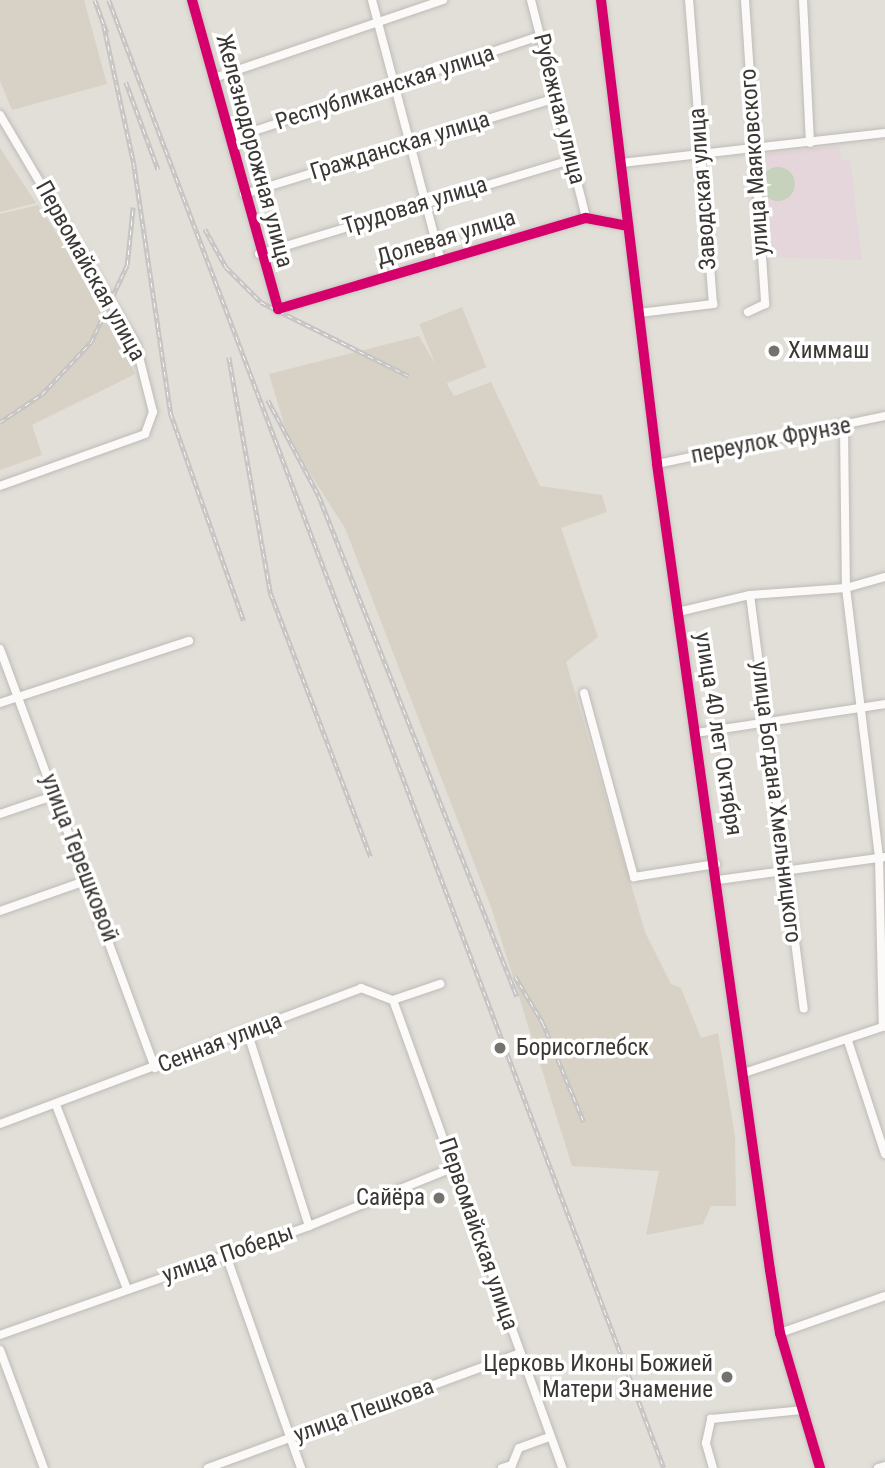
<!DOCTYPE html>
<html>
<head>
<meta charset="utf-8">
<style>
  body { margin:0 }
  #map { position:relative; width:885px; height:1468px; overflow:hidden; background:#e2ded8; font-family:"Roboto Condensed",sans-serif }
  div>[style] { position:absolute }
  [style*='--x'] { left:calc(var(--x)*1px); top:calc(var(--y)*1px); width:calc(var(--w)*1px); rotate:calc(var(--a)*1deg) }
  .built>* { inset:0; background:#d8d2c6; transform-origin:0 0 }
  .education>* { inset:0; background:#e4d6da }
  .green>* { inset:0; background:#c6d2bb }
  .round { border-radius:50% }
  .roads { filter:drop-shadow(0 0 2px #bebbb7) drop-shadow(0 0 2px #bebbb7) }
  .minor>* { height:8px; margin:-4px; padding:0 4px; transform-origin:4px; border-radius:4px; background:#fbfaf9 }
  .rail>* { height:4.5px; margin-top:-2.25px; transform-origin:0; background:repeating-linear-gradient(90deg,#fff 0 5px,#c6c5c4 0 10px); box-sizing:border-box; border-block:2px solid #c6c5c4 }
  .cycleway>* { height:10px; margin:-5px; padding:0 5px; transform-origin:5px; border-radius:5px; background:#d6006c }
  .dots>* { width:19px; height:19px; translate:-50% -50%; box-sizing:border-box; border:4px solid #fff; border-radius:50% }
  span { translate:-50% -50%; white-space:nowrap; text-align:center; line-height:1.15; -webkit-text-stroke:7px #fff; paint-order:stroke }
  .street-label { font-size:23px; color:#3a3734 }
  .poi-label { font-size:23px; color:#3a3734 }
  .left { translate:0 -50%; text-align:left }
  .right { translate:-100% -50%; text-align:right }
</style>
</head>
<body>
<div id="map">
  <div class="built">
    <i style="clip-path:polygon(0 0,84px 0,107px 84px,12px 110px,0 81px)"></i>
    <i style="clip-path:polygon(0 148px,36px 203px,0 212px)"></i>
    <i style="clip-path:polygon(38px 205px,102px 302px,135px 374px,32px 425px,42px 455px,0 470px,0 214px)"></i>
    <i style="left:462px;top:307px;width:65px;height:46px;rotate:68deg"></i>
    <i style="clip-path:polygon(419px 336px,454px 396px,491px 382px,540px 486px,602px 495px,607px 512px,561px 528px,598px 637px,566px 662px,645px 932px,671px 984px,681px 988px,701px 1038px,718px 1033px,735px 1136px,736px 1206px,711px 1206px,703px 1224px,646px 1235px,659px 1171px,572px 1166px,491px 907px,345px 528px,289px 441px,269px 374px)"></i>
  </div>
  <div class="education">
    <i style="clip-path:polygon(839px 146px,841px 160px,850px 160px,862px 260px,765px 257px,757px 155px)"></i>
  </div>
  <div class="green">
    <i class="round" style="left:761px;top:167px;width:34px;height:34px"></i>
  </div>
  <div class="roads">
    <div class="minor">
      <i style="--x:192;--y:0;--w:321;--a:74.4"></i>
      <i style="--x:278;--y:309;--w:321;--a:-16.5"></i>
      <i style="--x:586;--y:218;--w:43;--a:10.8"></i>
      <i style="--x:372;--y:0;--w:270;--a:75.2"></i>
      <i style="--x:531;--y:0;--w:225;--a:75.8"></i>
      <i style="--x:601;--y:0;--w:467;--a:83.1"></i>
      <i style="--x:657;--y:464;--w:814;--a:82.02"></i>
      <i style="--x:770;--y:1270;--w:64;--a:81"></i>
      <i style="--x:780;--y:1333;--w:141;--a:73.5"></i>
      <i style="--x:745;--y:0;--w:305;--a:86.2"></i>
      <i style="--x:765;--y:304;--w:19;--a:155"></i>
      <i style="--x:803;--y:0;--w:143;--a:87.2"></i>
      <i style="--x:214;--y:78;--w:242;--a:-18.8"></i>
      <i style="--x:0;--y:115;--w:267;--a:59.4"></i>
      <i style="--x:136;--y:345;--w:69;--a:75.8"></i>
      <i style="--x:153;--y:412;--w:23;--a:110"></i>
      <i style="--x:145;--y:434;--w:154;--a:160.3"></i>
      <i style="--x:230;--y:139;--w:327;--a:-18.4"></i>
      <i style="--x:621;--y:163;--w:266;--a:-6.5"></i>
      <i style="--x:244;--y:194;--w:326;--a:-17.1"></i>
      <i style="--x:259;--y:254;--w:326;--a:-16.8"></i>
      <i style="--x:639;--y:313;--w:75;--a:-6.9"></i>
      <i style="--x:713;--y:304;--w:305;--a:-94.5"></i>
      <i style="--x:844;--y:429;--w:159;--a:89.3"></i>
      <i style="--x:846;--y:588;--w:271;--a:83"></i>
      <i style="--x:879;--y:857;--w:170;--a:88.7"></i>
      <i style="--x:657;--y:464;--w:233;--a:-11.9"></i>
      <i style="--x:750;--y:595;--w:417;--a:82.6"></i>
      <i style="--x:678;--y:612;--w:74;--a:-13.3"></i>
      <i style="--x:750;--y:595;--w:96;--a:-4.2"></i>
      <i style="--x:846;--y:588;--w:41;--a:-15.8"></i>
      <i style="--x:0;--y:649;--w:447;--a:69.7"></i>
      <i style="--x:584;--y:693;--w:191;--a:74.8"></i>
      <i style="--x:634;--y:877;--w:83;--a:-9"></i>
      <i style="--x:0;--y:703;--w:199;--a:-18.2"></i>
      <i style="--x:696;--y:733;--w:191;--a:-8.7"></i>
      <i style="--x:0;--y:814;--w:59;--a:-18.7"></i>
      <i style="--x:718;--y:880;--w:169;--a:-7.8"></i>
      <i style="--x:0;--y:911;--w:93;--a:-19.4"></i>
      <i style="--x:393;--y:1000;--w:498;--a:70.1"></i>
      <i style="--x:248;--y:1034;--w:201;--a:72.4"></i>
      <i style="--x:848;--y:1041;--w:119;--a:71.9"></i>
      <i style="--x:744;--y:1073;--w:149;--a:-18.4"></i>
      <i style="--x:56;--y:1105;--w:197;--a:68.9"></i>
      <i style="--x:0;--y:1124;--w:386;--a:-20.6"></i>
      <i style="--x:361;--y:988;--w:34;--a:21"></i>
      <i style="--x:393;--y:1000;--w:50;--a:-18.8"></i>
      <i style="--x:226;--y:1255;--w:226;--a:70.6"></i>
      <i style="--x:780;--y:1333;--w:111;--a:-19.4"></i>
      <i style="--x:0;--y:1335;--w:328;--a:-19.4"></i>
      <i style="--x:309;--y:1226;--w:157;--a:-22.1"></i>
      <i style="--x:0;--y:1350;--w:126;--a:69.6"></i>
      <i style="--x:208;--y:1468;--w:333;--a:-20.2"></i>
      <i style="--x:502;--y:1468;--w:10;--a:-17"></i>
      <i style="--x:512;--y:1465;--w:18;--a:-68"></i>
      <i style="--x:519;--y:1448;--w:33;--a:-20"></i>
      <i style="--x:713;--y:1468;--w:26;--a:-106"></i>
      <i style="--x:706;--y:1443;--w:25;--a:-78"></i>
      <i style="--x:711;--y:1419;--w:91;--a:-5.6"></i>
      <i style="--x:878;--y:1468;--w:7;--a:-16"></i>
    </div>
  </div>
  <div class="rail">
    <i style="--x:95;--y:0;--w:35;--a:70"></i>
    <i style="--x:109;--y:0;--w:1569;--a:69.29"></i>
    <i style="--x:104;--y:26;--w:141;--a:77.7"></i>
    <i style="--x:134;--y:164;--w:253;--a:81.6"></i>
    <i style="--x:171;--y:414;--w:219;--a:70.6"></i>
    <i style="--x:126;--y:82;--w:93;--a:69.8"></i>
    <i style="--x:205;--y:229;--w:43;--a:61.1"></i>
    <i style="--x:226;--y:267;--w:49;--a:45"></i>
    <i style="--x:261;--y:302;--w:165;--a:26.6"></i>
    <i style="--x:229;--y:357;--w:241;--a:80"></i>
    <i style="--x:271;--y:594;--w:281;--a:69.2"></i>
    <i style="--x:268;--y:400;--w:109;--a:62"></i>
    <i style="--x:319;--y:496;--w:538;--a:68.4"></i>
    <i style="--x:0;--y:422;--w:50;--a:-33.7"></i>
    <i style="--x:42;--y:394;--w:71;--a:-46.7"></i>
    <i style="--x:91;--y:342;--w:85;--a:-64.9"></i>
    <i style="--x:127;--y:265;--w:58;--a:-84.1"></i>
    <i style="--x:515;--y:976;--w:55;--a:59.2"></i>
    <i style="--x:543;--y:1023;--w:107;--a:67.5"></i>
  </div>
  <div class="cycleway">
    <i style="--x:192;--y:0;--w:321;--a:74.4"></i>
    <i style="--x:278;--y:309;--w:321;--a:-16.5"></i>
    <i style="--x:586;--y:218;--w:43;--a:10.8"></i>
    <i style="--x:601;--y:0;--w:467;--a:83.1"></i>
    <i style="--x:657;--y:464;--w:814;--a:82.02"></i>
    <i style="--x:770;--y:1270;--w:64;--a:81"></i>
    <i style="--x:780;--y:1333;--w:141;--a:73.5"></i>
  </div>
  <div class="dots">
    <i style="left:774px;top:351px;background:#75716d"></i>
    <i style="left:500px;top:1048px;background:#75716d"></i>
    <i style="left:439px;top:1198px;background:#75716d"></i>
    <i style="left:727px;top:1377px;background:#75716d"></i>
  </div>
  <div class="street-label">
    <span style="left:385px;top:88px;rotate:-18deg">Республиканская улица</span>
    <span style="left:559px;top:109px;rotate:76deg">Рубежная улица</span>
    <span style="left:400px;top:146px;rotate:-17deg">Гражданская улица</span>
    <span style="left:254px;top:151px;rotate:75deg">Железнодорожная улица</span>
    <span style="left:755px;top:162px;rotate:-94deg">улица Маяковского</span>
    <span style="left:703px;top:189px;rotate:-94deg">Заводская улица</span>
    <span style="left:415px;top:206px;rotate:-17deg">Трудовая улица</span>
    <span style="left:446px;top:238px;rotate:-17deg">Долевая улица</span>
    <span style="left:90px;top:271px;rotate:61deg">Первомайская улица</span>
    <span style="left:771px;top:441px;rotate:-11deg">переулок Фрунзе</span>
    <span style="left:718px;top:734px;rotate:81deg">улица 40 лет Октября</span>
    <span style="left:776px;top:802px;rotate:83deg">улица Богдана Хмельницкого</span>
    <span style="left:79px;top:858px;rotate:69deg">улица Терешковой</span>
    <span style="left:220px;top:1043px;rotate:-21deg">Сенная улица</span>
    <span style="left:478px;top:1234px;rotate:71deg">Первомайская улица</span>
    <span style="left:228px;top:1254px;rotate:-19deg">улица Победы</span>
    <span style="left:364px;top:1411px;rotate:-20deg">улица Пешкова</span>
  </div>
  <div class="poi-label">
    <span class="left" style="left:788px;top:351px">Химмаш</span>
    <span class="left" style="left:516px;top:1048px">Борисоглебск</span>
    <span class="right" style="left:425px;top:1198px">Сайёра</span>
    <span class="right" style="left:713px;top:1377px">Церковь Иконы Божией<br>Матери Знамение</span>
  </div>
</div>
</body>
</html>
